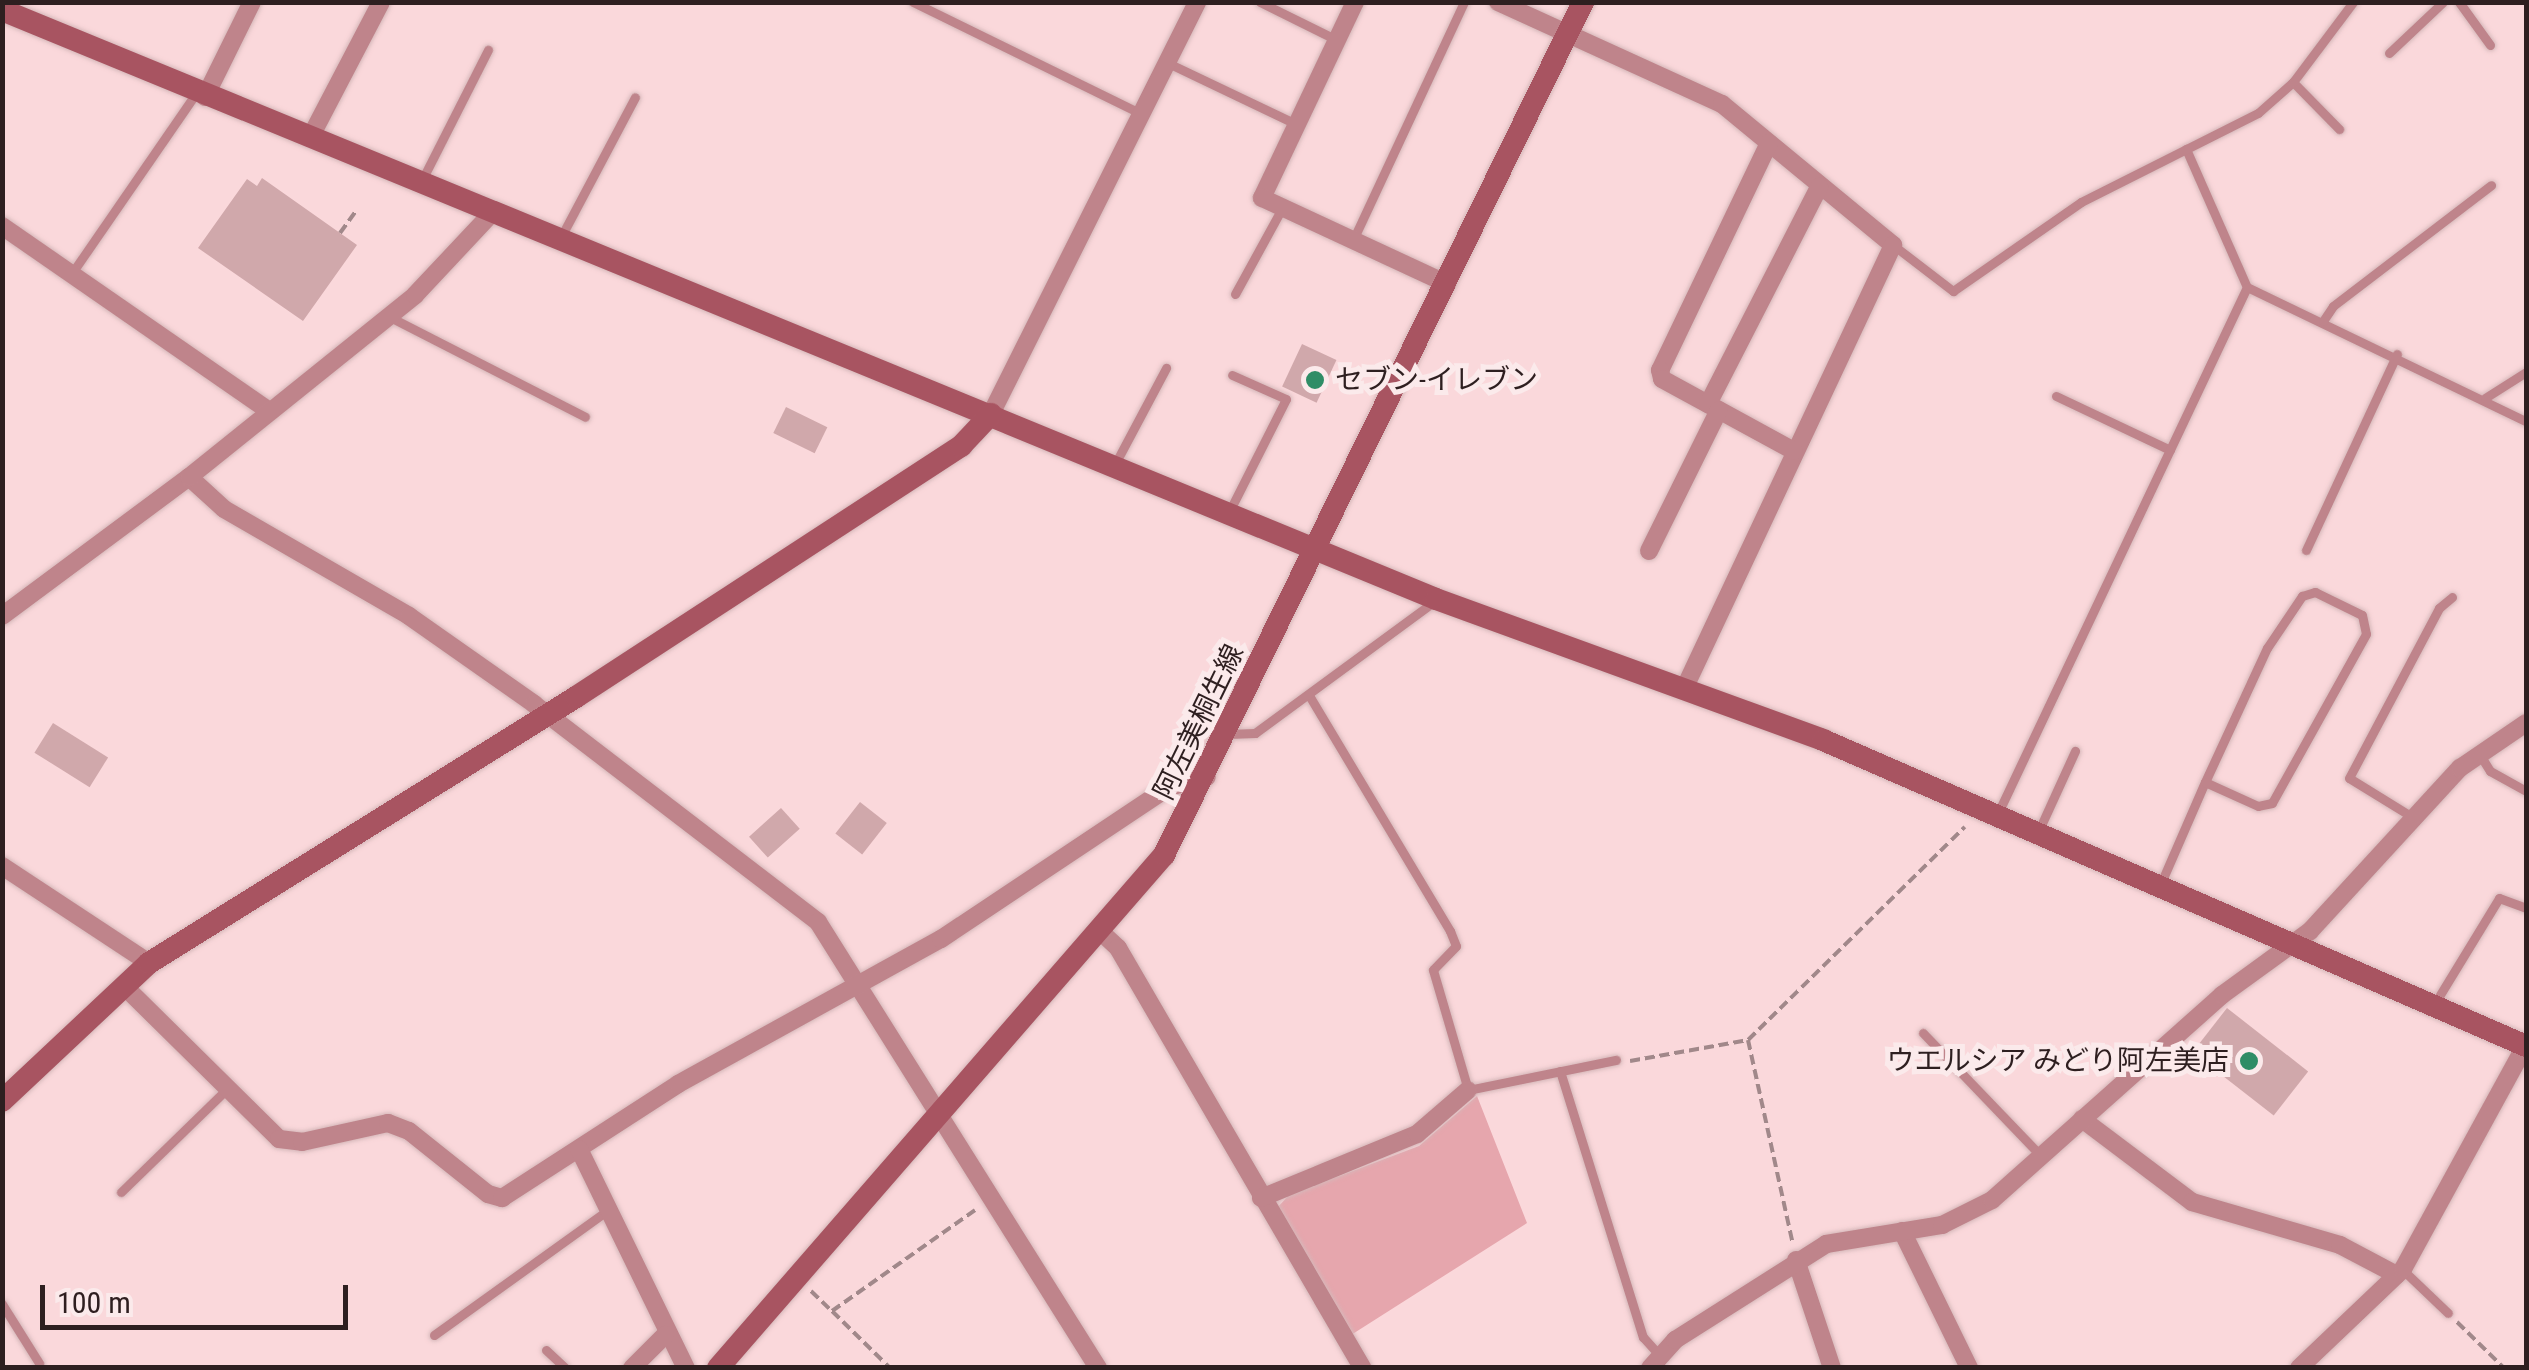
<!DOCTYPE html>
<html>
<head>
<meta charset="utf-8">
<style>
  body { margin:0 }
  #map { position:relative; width:2529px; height:1370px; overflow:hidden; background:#fad8db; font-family:"Roboto Condensed","Noto Sans JP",sans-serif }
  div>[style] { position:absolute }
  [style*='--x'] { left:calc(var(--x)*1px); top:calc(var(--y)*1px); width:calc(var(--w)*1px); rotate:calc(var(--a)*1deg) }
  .green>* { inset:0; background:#e6a6ad }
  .building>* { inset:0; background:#d0a8ab; transform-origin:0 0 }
  .path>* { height:4px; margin-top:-2px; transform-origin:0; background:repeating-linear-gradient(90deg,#a1888a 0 10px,transparent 0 15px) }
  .roads { filter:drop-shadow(0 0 2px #d5b7b9) drop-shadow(0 0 2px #d5b7b9) }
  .lane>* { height:9px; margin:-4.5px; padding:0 4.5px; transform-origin:4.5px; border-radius:4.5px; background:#bf848b }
  .street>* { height:18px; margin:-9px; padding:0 9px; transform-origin:9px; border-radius:9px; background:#bf848b }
  .secondary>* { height:22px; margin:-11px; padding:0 11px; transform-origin:11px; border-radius:11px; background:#a85461 }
  .dots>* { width:28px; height:28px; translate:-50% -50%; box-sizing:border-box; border:5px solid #fbeaeb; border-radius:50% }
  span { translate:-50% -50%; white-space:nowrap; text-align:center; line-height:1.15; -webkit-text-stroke:10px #fbeaeb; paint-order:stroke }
  .poi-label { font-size:28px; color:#2e1f20 }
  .left { translate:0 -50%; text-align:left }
  .right { translate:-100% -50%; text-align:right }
  .street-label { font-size:28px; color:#2e1f20 }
  .frame { position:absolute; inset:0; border:5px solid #2e1f20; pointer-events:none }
  .scale { position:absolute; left:40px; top:1285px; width:308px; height:45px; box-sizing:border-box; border:5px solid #2e1f20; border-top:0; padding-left:12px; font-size:30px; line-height:35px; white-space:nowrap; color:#2e1f20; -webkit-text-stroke:8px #fbeaeb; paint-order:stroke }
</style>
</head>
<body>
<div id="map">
  <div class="green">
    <i style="clip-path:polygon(1477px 1096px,1527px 1223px,1351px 1335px,1277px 1208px,1289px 1195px,1419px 1146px)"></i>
  </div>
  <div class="building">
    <i style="clip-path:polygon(262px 178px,357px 245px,303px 321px,198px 248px,247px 179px,257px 186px)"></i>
    <i style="left:1302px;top:344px;width:38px;height:47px;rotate:25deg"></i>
    <i style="left:786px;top:407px;width:46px;height:29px;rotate:26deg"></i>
    <i style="left:53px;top:723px;width:65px;height:35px;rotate:32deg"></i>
    <i style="left:860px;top:802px;width:34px;height:40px;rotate:38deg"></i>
    <i style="left:781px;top:808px;width:28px;height:43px;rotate:48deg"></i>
    <i style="left:2227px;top:1008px;width:103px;height:56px;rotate:38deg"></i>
  </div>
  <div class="path">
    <i style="--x:340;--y:233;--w:29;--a:-54"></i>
    <i style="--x:1748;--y:1040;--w:304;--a:-44.5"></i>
    <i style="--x:1630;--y:1061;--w:120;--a:-10.1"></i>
    <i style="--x:1748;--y:1040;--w:209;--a:77.6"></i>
    <i style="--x:811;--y:1291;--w:29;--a:44"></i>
    <i style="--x:832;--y:1311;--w:175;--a:-35.2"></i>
    <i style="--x:832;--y:1311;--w:81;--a:44.5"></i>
    <i style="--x:2457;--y:1322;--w:66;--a:44.4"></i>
  </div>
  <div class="roads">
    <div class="lane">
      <i style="--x:913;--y:2;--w:253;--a:26.1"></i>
      <i style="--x:1260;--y:2;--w:86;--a:26.3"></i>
      <i style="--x:2459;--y:2;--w:53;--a:54.2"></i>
      <i style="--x:2389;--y:53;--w:74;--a:-43.4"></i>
      <i style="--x:1168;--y:63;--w:142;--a:25.5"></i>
      <i style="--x:2293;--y:82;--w:66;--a:45.6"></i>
      <i style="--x:2186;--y:149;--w:151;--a:66.2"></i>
      <i style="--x:2247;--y:287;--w:310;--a:25.7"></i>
      <i style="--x:422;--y:180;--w:146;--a:-63.1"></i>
      <i style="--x:561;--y:237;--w:158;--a:-62.1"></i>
      <i style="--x:1353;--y:240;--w:263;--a:-65"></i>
      <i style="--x:1893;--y:245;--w:76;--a:37.5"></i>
      <i style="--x:1953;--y:291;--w:156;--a:-34.8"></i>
      <i style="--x:2081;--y:202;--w:198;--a:-26.7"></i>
      <i style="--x:2258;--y:113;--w:47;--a:-41.5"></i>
      <i style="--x:2293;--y:82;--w:100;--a:-53.1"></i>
      <i style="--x:74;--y:270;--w:215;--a:-55.4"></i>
      <i style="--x:1235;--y:294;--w:98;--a:-61.3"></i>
      <i style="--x:390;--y:317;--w:219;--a:27.1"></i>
      <i style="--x:2323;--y:321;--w:18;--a:-56"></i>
      <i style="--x:2333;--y:306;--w:199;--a:-37.4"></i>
      <i style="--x:2056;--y:396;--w:126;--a:25.3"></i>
      <i style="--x:2485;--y:398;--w:49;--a:-32.4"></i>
      <i style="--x:1115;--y:464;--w:109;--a:-62"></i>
      <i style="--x:1230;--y:510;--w:124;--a:-63.2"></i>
      <i style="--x:1286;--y:399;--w:59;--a:-156"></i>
      <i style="--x:2306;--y:550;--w:216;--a:-65.1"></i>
      <i style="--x:1310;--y:697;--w:273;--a:59.1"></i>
      <i style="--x:1450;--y:931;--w:16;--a:68"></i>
      <i style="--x:1456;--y:946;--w:33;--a:134"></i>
      <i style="--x:1433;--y:970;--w:125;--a:73.7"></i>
      <i style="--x:1468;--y:1090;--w:151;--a:-11.5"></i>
      <i style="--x:1228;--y:734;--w:27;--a:-2"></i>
      <i style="--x:1255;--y:733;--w:225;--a:-36.3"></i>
      <i style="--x:2480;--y:755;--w:19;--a:58"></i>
      <i style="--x:2490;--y:771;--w:41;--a:29.1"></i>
      <i style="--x:1998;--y:813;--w:582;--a:-64.67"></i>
      <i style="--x:2414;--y:818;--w:76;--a:-148.4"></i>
      <i style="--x:2349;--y:778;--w:192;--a:-62.1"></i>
      <i style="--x:2439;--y:608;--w:17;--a:-40"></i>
      <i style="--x:2039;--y:830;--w:87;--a:-65.5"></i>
      <i style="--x:2161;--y:883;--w:110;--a:-66.5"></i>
      <i style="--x:2205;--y:782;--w:148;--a:-65.2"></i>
      <i style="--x:2267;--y:648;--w:63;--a:-56.1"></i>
      <i style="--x:2302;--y:596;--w:14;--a:-17"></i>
      <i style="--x:2315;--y:592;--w:52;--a:26.1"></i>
      <i style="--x:2362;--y:615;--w:19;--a:78"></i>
      <i style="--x:2366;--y:634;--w:193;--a:119.1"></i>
      <i style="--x:2272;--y:803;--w:14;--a:168"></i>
      <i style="--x:2258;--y:806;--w:58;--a:-155.6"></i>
      <i style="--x:2435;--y:1003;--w:123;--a:-58.6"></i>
      <i style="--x:2499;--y:898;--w:29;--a:20"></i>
      <i style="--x:1923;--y:1033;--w:170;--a:46.2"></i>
      <i style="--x:1560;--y:1071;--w:279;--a:72.7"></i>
      <i style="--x:1643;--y:1337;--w:24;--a:48"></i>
      <i style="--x:121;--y:1192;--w:146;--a:-44.2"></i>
      <i style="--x:2403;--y:1270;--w:62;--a:43.7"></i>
      <i style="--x:2;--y:1304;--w:70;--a:57.9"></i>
      <i style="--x:434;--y:1335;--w:214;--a:-35.7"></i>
      <i style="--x:546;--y:1350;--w:26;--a:43"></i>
    </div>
    <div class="street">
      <i style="--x:1355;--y:2;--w:217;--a:115.4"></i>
      <i style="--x:1262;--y:198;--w:204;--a:24.9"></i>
      <i style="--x:1498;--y:2;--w:246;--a:24.5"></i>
      <i style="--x:1722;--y:104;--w:222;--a:39.5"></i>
      <i style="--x:1893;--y:245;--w:491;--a:115.2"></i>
      <i style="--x:205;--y:97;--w:106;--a:-63.7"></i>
      <i style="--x:310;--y:138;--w:153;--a:-62.4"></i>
      <i style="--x:1769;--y:143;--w:252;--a:115.6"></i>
      <i style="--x:1660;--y:370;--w:9;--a:77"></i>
      <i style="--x:1662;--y:379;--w:150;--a:28.6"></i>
      <i style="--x:2;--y:226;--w:323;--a:34.7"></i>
      <i style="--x:1708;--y:404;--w:244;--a:-62.9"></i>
      <i style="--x:991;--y:414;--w:461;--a:-63.4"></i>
      <i style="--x:189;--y:477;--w:47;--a:42.4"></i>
      <i style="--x:224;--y:509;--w:214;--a:30"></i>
      <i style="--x:409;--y:616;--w:153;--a:35.1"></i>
      <i style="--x:534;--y:704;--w:358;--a:37.5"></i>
      <i style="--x:818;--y:922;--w:527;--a:57.88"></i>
      <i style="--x:1649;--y:551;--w:157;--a:-63.6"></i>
      <i style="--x:2;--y:616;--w:233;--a:-36.6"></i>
      <i style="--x:189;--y:477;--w:290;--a:-38.8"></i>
      <i style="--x:415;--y:295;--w:115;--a:-46.8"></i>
      <i style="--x:2;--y:866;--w:176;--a:33.4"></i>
      <i style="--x:1102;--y:933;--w:22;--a:43"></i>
      <i style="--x:1118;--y:948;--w:486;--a:59.8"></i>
      <i style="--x:124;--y:986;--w:218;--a:44.6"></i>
      <i style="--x:279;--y:1139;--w:23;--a:7"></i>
      <i style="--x:302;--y:1142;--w:88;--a:-12.5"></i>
      <i style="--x:388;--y:1123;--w:22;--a:21"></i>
      <i style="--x:409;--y:1131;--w:101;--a:38.6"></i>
      <i style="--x:488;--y:1194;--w:15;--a:16"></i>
      <i style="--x:502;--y:1198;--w:210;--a:-32.9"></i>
      <i style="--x:678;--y:1084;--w:300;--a:-28.9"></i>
      <i style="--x:941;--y:939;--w:274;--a:-33.7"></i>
      <i style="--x:1169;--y:787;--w:39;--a:-15"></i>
      <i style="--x:2082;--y:1119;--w:138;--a:37"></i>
      <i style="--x:2192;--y:1202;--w:154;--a:16.2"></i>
      <i style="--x:2340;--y:1245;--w:64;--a:27.8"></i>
      <i style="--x:579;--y:1149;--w:244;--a:64"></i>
      <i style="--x:1261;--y:1198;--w:169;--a:-22.3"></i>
      <i style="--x:1417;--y:1134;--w:67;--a:-40.8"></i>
      <i style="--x:1902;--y:1231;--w:153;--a:63.9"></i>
      <i style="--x:1796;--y:1260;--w:114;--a:71.6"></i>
      <i style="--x:632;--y:1368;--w:47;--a:-45"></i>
      <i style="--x:1650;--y:1368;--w:38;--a:-48"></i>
      <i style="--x:1675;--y:1340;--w:179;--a:-32.4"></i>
      <i style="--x:1826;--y:1244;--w:118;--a:-9.3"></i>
      <i style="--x:1942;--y:1225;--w:56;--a:-26.6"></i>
      <i style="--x:1992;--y:1200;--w:308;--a:-41.7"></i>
      <i style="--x:2222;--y:995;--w:109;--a:-36"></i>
      <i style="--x:2310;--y:931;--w:222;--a:-47.4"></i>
      <i style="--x:2460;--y:768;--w:80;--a:-34.3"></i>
      <i style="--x:2299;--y:1368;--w:144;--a:-43.6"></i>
      <i style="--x:2403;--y:1269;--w:254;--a:-61.3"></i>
    </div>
    <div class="secondary">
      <i style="--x:2;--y:10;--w:1550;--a:22.33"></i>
      <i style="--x:1436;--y:599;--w:412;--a:20"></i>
      <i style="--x:1823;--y:740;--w:767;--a:23.52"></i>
      <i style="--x:2;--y:1101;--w:202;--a:-43.2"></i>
      <i style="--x:149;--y:963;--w:503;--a:-31.92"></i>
      <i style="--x:576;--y:697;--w:460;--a:-33.1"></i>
      <i style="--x:961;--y:446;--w:44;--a:-46.8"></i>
      <i style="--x:718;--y:1368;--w:680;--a:-49"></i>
      <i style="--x:1164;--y:855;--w:950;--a:-63.84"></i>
    </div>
  </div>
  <div class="dots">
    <i style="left:1315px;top:380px;background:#2f8d66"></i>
    <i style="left:2249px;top:1061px;background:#2f8d66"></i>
  </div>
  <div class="poi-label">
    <span class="left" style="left:1335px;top:380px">セブン-イレブン</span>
    <span class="right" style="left:2229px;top:1061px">ウエルシア みどり阿左美店</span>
  </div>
  <div class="street-label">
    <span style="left:1199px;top:722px;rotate:-64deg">阿左美桐生線</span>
  </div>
  <div class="frame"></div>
  <div class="scale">100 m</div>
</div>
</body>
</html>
